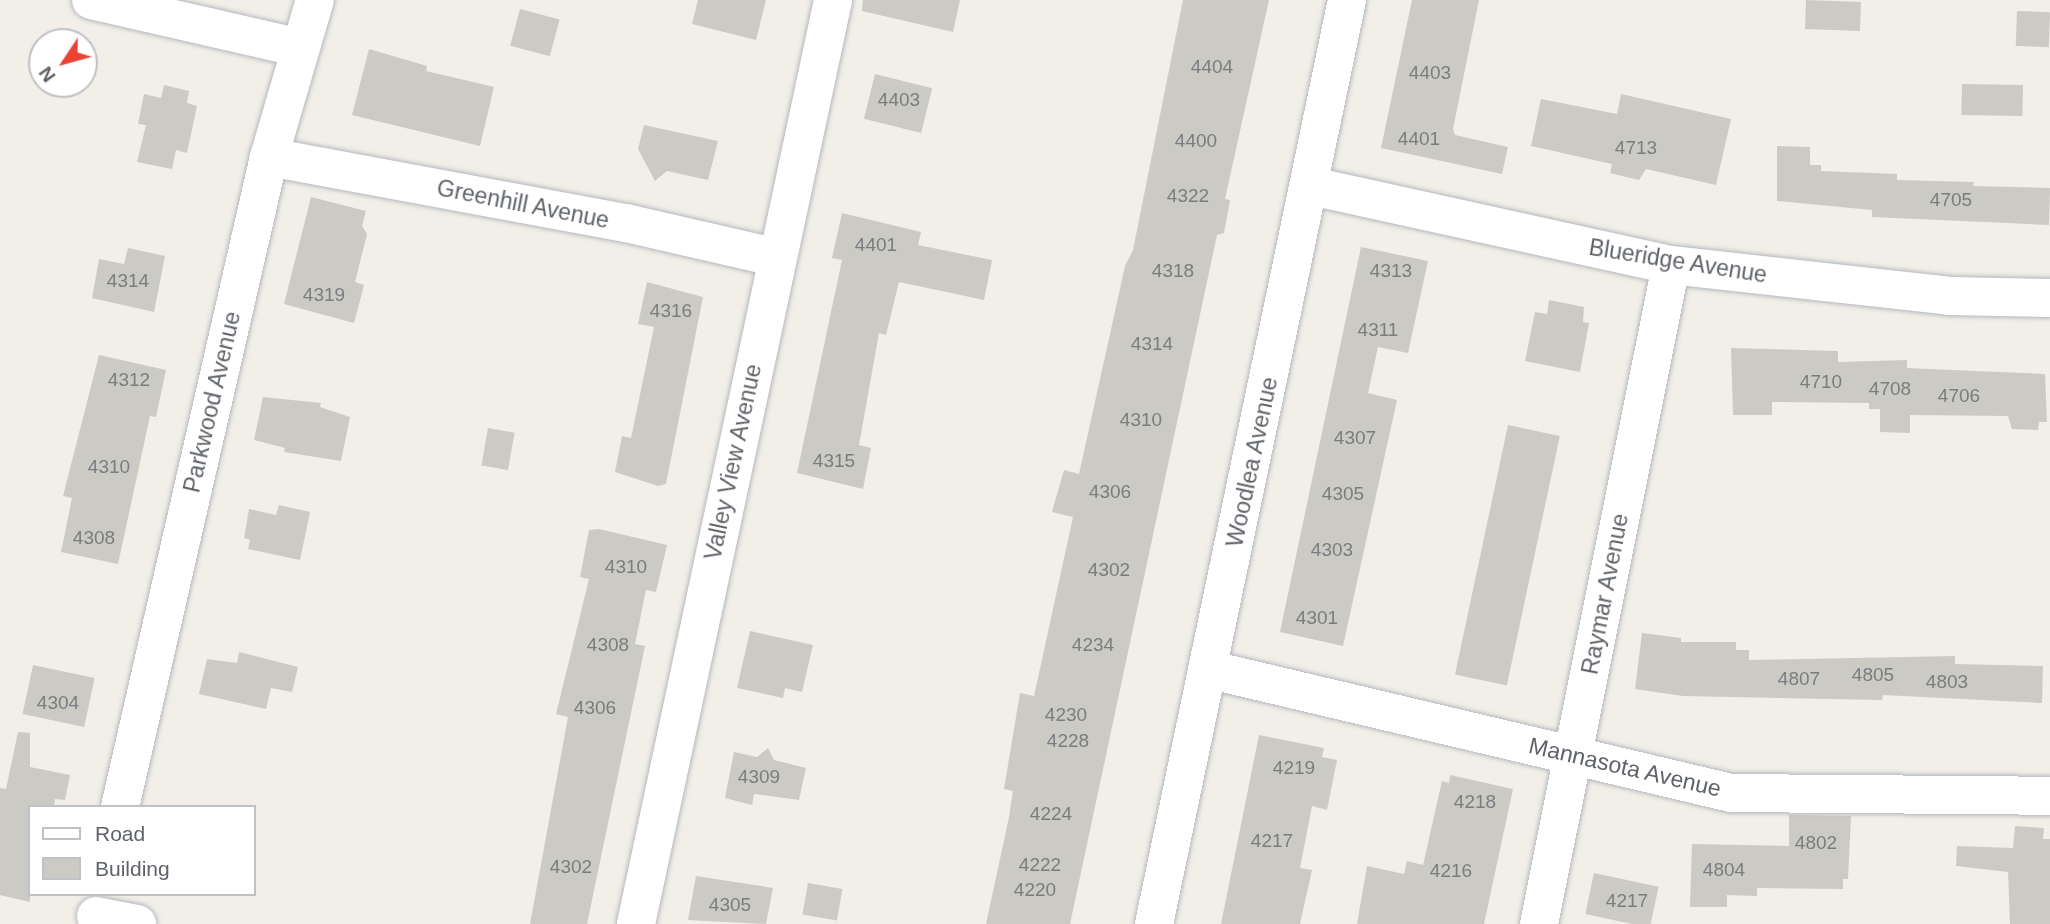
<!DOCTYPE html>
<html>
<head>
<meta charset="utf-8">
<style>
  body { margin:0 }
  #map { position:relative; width:2050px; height:924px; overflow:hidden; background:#f1efe8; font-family:Arial,sans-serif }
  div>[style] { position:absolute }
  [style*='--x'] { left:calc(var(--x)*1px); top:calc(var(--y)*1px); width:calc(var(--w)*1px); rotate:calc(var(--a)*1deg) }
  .building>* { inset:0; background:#cccac5; transform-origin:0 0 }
  .roads { filter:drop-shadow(0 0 2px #b5b8bc) drop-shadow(0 0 2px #b5b8bc) }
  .minor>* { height:38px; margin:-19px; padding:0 19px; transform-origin:19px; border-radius:19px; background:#fff }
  span { translate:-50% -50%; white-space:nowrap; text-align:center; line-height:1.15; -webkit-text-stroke:6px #fff; paint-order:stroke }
  .number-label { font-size:19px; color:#7a7d7f }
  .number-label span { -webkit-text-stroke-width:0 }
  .street-label { font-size:23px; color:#5f6368 }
  .legend { position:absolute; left:28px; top:805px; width:228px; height:91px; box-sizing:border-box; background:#fff; border:2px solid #bfc1c3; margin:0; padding:9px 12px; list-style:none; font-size:21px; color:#5f6368 }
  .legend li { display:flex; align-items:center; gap:14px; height:35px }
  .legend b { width:35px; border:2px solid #bfc1c3 }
  .north { position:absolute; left:28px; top:28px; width:70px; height:70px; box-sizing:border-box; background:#fff; border:2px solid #bfc1c3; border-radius:50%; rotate:234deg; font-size:19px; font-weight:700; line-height:28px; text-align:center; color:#5f6368 }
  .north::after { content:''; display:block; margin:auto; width:24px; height:32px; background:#ea4335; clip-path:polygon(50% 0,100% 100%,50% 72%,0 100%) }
</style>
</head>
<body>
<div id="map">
  <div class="building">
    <i style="clip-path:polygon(698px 0,766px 0,756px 40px,692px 24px)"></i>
    <i style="clip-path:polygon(863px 0,960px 0,953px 32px,862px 11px)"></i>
    <i style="clip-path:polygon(1183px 0,1269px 0,1225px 199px,1230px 200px,1224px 233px,1217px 235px,1070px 924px,986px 924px,1009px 817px,1013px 791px,1004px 789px,1020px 693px,1034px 696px,1073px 517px,1052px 512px,1064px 470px,1079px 474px,1125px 266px,1133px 250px)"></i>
    <i style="clip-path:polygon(1412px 0,1479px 0,1453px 129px,1455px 135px,1508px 147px,1502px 174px,1381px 148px)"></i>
    <i style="left:1806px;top:0;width:55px;height:29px;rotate:2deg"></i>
    <i style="left:520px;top:9px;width:41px;height:38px;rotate:15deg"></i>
    <i style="left:2017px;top:11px;width:33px;height:35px;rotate:2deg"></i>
    <i style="clip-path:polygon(369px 49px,427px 66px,426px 71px,494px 87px,480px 146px,352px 115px)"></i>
    <i style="left:875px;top:74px;width:59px;height:46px;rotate:14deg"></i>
    <i style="left:1962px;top:84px;width:61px;height:31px;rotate:1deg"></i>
    <i style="clip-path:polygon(164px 85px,189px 91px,187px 103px,197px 106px,187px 153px,176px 150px,172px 169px,137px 162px,146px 125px,138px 124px,144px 94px,161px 98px)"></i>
    <i style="clip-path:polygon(1621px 94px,1731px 119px,1716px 185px,1646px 169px,1639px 180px,1610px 173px,1612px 164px,1531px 146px,1541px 99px,1617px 114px)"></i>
    <i style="clip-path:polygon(644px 125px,718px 141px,708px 180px,667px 171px,655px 181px,638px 149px)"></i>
    <i style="clip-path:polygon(1777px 146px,1810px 147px,1810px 165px,1821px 165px,1821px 171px,1897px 174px,1897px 180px,1974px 182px,1973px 186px,2050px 188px,2049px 225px,1872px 217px,1872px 210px,1777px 201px)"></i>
    <i style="clip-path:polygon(311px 197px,366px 211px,362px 226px,367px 234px,355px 282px,364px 285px,354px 323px,284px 304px)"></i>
    <i style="clip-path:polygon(842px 213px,921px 232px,918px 245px,992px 260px,984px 300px,899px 282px,886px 335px,879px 333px,859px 445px,871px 448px,863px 489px,797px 473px,842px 260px,832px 258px)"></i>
    <i style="clip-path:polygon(1361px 247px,1428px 261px,1408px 353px,1378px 347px,1368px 393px,1397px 400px,1343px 646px,1280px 632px)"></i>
    <i style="clip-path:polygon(128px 248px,165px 256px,154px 312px,92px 298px,99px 259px,124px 264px)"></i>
    <i style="clip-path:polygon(647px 282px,703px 297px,666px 484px,658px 486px,615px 472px,622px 436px,631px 438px,654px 327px,638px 324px)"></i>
    <i style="clip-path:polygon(1549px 300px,1584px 307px,1583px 322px,1589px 323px,1580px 372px,1525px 361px,1535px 312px,1547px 314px)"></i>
    <i style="clip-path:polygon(1731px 348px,1838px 351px,1838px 362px,1907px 360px,1907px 368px,2045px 374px,2047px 422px,2039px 422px,2038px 430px,2012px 429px,2008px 416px,1910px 415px,1910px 433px,1880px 432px,1880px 409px,1869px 409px,1869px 403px,1772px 402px,1772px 415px,1733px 415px)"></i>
    <i style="clip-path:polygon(99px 355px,166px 370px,156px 417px,150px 416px,118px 564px,61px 552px,72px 498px,63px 496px)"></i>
    <i style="clip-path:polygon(263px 397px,321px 403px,320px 407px,350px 417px,341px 461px,284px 452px,285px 448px,254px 440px)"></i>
    <i style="left:1508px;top:425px;width:53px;height:255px;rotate:12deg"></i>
    <i style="left:488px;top:428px;width:27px;height:38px;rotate:10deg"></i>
    <i style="clip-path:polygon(279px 505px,310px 512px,300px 560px,248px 549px,250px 540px,244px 538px,249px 509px,276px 515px)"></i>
    <i style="clip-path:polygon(599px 529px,667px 545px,656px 592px,646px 590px,635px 644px,645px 646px,587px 924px,530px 924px,568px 717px,556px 714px,589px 579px,580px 577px,589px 530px)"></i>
    <i style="clip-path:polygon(750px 631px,813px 645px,802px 692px,785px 688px,783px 698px,737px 688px)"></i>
    <i style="clip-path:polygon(1642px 633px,1681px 638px,1681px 642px,1736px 642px,1736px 650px,1749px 650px,1749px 660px,1955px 656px,1955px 664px,2043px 666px,2042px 703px,1883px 695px,1882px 700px,1683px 696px,1635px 689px)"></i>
    <i style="clip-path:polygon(239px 652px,298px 667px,292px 692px,271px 688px,266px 709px,199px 694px,207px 659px,237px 663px)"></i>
    <i style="left:33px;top:665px;width:63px;height:50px;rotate:12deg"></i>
    <i style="clip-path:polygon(18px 732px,30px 733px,30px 767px,70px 775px,65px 800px,55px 799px,54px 807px,30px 807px,30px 902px,0 895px,0 788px,6px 789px)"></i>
    <i style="clip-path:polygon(1259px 735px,1324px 748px,1322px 757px,1337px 760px,1327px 810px,1312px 806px,1300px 868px,1312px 870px,1300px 924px,1221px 924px)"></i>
    <i style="clip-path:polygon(768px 748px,774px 760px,806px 768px,799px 800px,754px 794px,752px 805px,725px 798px,734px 752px,757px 757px)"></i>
    <i style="clip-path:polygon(1450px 775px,1513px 789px,1484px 924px,1357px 924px,1367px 866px,1404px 874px,1407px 861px,1423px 865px,1442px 781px,1449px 783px)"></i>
    <i style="clip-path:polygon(1789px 815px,1851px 816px,1848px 879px,1843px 879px,1843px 889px,1757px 888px,1757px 896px,1727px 895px,1727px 907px,1690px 907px,1692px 844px,1789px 846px)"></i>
    <i style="clip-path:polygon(2015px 826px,2044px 828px,2043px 839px,2050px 839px,2050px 924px,2010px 924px,2008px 872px,1956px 866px,1957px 846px,2013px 848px)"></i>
    <i style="left:1594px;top:873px;width:66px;height:42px;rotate:12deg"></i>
    <i style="clip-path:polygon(696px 876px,773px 888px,766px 924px,688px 920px)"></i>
    <i style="left:808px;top:883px;width:35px;height:32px;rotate:10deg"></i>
  </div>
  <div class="roads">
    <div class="minor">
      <i style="--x:91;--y:0;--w:215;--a:12.9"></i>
      <i style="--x:269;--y:157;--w:363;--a:10.5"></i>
      <i style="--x:626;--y:223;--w:153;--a:12.9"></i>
      <i style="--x:1311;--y:186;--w:369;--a:12.4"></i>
      <i style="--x:1671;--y:265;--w:281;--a:6.3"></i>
      <i style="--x:1950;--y:296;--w:100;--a:1.1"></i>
      <i style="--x:1207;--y:669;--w:538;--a:13.31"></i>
      <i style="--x:1731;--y:793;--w:319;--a:0.5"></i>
      <i style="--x:120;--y:807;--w:667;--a:-77.09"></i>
      <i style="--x:269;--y:157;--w:164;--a:-73.7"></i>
      <i style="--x:96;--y:916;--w:42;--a:11"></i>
      <i style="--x:636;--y:924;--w:945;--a:-77.96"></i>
      <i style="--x:1154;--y:924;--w:944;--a:-78.2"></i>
      <i style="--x:1539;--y:924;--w:672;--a:-78.67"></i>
    </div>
  </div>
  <div class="number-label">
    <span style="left:1212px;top:67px">4404</span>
    <span style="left:1430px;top:73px">4403</span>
    <span style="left:899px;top:100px">4403</span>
    <span style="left:1419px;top:139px">4401</span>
    <span style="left:1196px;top:141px">4400</span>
    <span style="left:1636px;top:148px">4713</span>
    <span style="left:1188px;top:196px">4322</span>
    <span style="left:1951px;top:200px">4705</span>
    <span style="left:876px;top:245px">4401</span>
    <span style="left:1173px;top:271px">4318</span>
    <span style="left:1391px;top:271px">4313</span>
    <span style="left:128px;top:281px">4314</span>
    <span style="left:324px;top:295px">4319</span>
    <span style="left:671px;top:311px">4316</span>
    <span style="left:1378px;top:330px">4311</span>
    <span style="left:1152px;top:344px">4314</span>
    <span style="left:129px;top:380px">4312</span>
    <span style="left:1821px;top:382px">4710</span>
    <span style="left:1890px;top:389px">4708</span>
    <span style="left:1959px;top:396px">4706</span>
    <span style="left:1141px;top:420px">4310</span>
    <span style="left:1355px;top:438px">4307</span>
    <span style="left:834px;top:461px">4315</span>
    <span style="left:109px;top:467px">4310</span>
    <span style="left:1110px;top:492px">4306</span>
    <span style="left:1343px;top:494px">4305</span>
    <span style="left:94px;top:538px">4308</span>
    <span style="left:1332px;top:550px">4303</span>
    <span style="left:626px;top:567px">4310</span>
    <span style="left:1109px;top:570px">4302</span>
    <span style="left:1317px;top:618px">4301</span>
    <span style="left:608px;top:645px">4308</span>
    <span style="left:1093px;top:645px">4234</span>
    <span style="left:1873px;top:675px">4805</span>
    <span style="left:1799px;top:679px">4807</span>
    <span style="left:1947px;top:682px">4803</span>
    <span style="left:58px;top:703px">4304</span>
    <span style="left:595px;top:708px">4306</span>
    <span style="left:1066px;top:715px">4230</span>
    <span style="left:1068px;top:741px">4228</span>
    <span style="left:1294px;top:768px">4219</span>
    <span style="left:759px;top:777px">4309</span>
    <span style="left:1475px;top:802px">4218</span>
    <span style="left:1051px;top:814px">4224</span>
    <span style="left:1272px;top:841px">4217</span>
    <span style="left:1816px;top:843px">4802</span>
    <span style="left:1040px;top:865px">4222</span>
    <span style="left:571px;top:867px">4302</span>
    <span style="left:1724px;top:870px">4804</span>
    <span style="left:1451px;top:871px">4216</span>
    <span style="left:1035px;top:890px">4220</span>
    <span style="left:1627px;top:901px">4217</span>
    <span style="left:730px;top:905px">4305</span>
  </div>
  <div class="street-label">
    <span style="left:523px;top:204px;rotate:11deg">Greenhill Avenue</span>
    <span style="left:1678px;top:261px;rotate:9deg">Blueridge Avenue</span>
    <span style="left:212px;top:402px;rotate:-77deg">Parkwood Avenue</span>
    <span style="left:733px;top:462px;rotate:-78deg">Valley View Avenue</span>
    <span style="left:1252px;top:462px;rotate:-78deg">Woodlea Avenue</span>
    <span style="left:1605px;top:594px;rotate:-79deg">Raymar Avenue</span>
    <span style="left:1625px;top:767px;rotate:13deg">Mannasota Avenue</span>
  </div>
  <ul class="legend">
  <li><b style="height:9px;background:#fff"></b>Road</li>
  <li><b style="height:19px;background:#cccac5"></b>Building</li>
  </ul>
  <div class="north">N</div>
</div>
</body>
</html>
